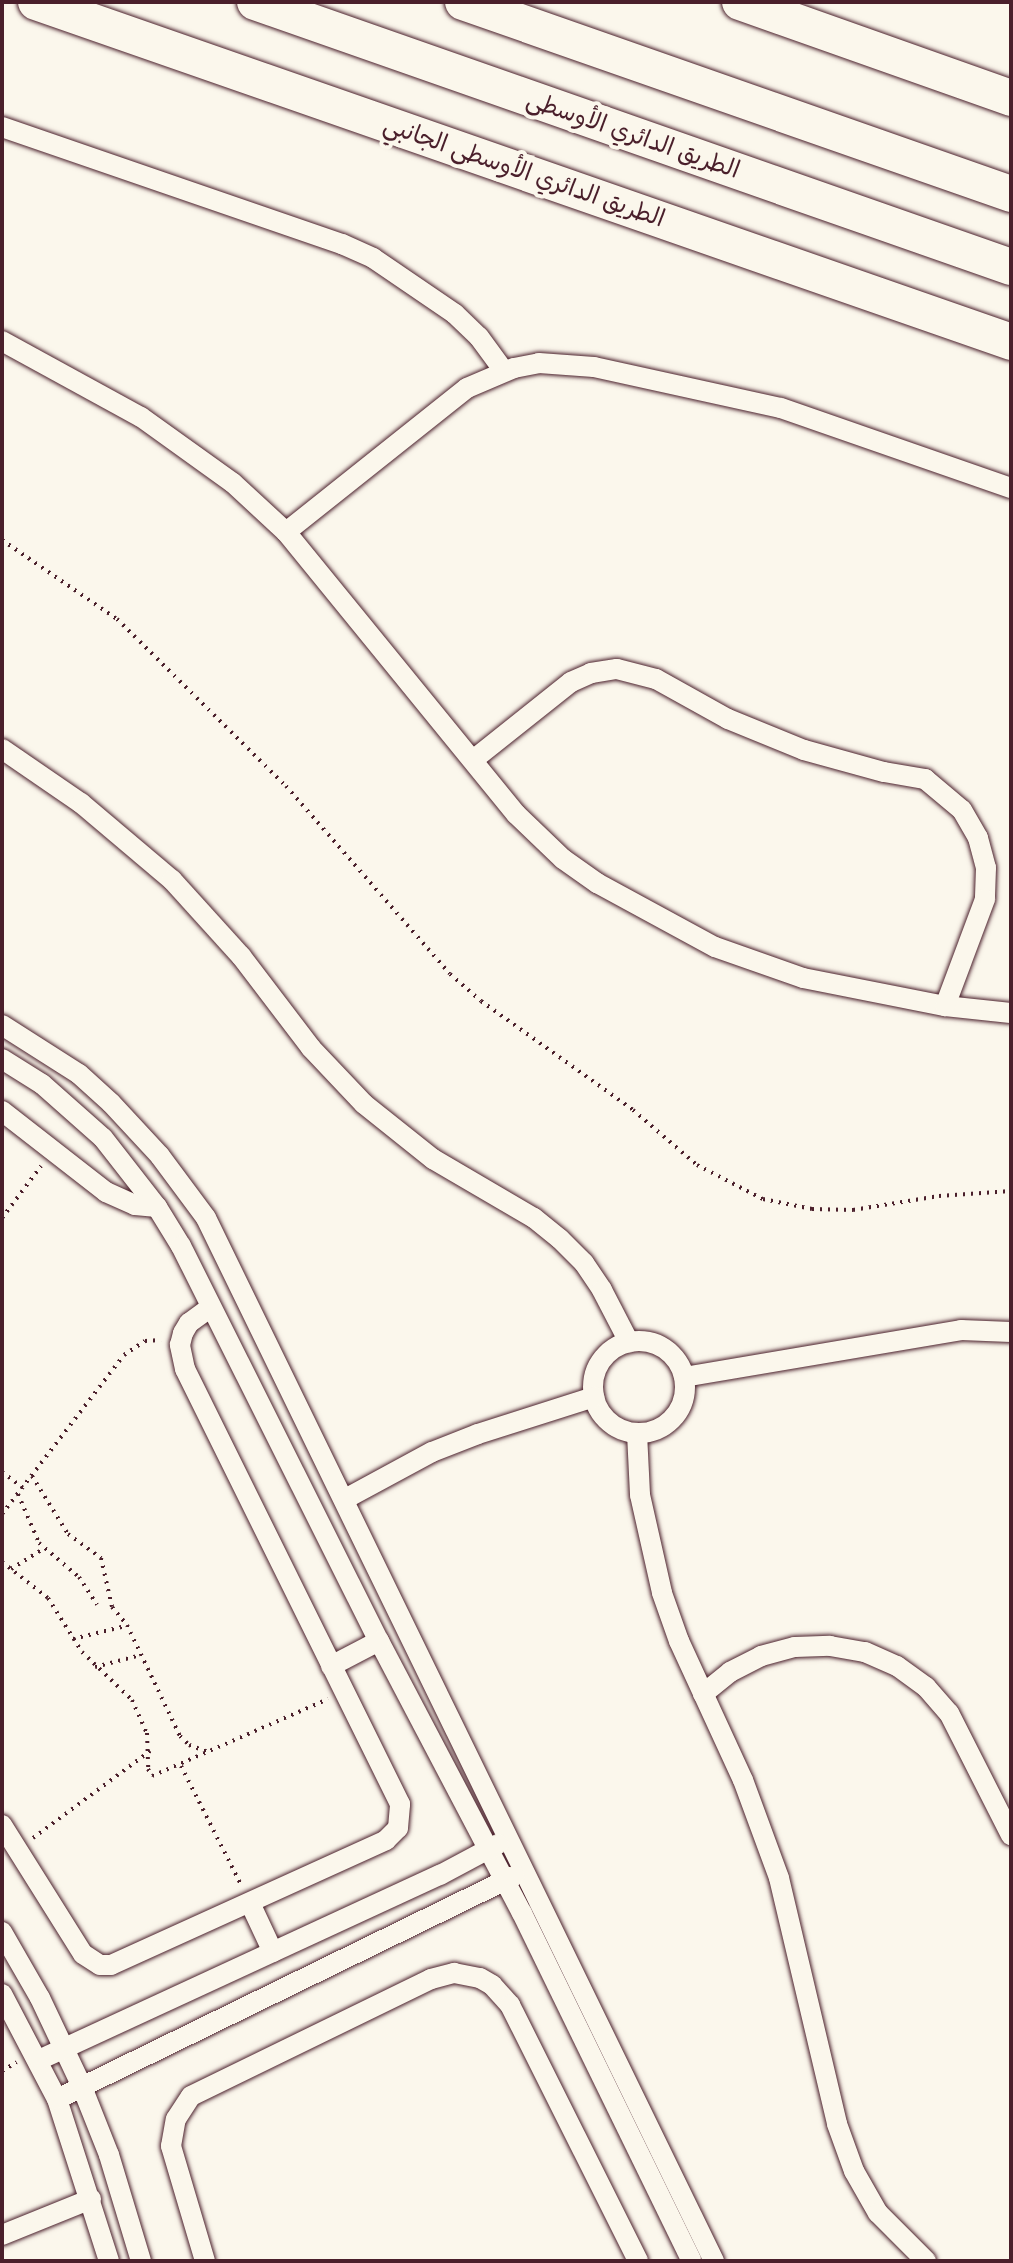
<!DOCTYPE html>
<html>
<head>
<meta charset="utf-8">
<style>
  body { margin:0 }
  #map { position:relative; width:1013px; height:2263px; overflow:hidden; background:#fbf7ec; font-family:"Balsamiq Sans","Playpen Sans Arabic",sans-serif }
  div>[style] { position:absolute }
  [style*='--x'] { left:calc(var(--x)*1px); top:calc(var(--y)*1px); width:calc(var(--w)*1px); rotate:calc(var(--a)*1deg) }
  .path>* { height:4px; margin-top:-2px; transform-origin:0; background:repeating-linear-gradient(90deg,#4a1f2b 0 2px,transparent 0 8px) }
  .roads { filter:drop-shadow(0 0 2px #4a1f2b) drop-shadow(0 0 2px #4a1f2b) }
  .street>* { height:20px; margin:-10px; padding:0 10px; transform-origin:10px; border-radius:10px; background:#fbf7ec }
  .street>.ring { margin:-10px; padding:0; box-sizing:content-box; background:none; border:20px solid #fbf7ec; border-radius:50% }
  .highway>* { height:36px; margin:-18px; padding:0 18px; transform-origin:18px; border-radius:18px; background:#fbf7ec }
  span { translate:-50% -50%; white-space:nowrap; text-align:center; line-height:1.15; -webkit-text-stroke:8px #fbf7ec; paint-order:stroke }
  .street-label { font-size:24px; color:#4a1f2b }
  .frame { position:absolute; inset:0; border:4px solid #4a1f2b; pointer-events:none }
</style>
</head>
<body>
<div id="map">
  <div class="path">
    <i style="--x:2;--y:540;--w:140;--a:34.5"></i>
    <i style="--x:117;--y:619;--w:238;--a:44.7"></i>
    <i style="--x:286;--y:786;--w:249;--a:48.9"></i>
    <i style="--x:450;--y:974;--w:41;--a:41.1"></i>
    <i style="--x:481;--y:1001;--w:187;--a:35.6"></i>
    <i style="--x:633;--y:1110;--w:84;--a:40.7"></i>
    <i style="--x:697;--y:1165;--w:74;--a:27.3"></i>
    <i style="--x:763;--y:1199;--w:50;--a:11.5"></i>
    <i style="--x:812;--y:1209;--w:41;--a:1.4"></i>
    <i style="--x:853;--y:1210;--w:87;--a:-9.2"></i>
    <i style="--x:939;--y:1196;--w:72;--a:-4"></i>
    <i style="--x:2;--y:1218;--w:65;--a:-53.1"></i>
    <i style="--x:2;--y:1472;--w:26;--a:37"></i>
    <i style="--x:32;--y:1476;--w:68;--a:58.2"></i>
    <i style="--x:68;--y:1534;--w:41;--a:36"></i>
    <i style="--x:101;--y:1558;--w:50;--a:77.3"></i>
    <i style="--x:112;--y:1607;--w:23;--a:50"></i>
    <i style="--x:127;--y:1625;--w:123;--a:64.5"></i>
    <i style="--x:180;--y:1736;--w:13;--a:45"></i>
    <i style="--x:189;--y:1745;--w:20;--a:20"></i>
    <i style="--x:18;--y:1494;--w:53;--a:66.8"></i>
    <i style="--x:39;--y:1543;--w:52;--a:40.4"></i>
    <i style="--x:79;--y:1577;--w:33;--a:57"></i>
    <i style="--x:2;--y:1514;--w:200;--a:-52.5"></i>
    <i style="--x:124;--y:1355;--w:25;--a:-34"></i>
    <i style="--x:145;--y:1341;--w:16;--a:-4"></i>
    <i style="--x:2;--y:1562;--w:58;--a:38"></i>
    <i style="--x:48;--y:1598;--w:64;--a:57.8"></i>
    <i style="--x:82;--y:1652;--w:69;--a:43.8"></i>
    <i style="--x:132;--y:1700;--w:36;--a:66"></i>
    <i style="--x:147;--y:1733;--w:36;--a:88"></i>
    <i style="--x:148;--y:1769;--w:8;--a:60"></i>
    <i style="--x:152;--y:1776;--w:192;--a:-23.6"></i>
    <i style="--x:11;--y:1569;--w:38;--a:-32"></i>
    <i style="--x:73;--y:1639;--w:54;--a:-14"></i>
    <i style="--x:95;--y:1667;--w:48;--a:-14.6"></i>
    <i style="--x:181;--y:1766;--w:131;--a:63.2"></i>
    <i style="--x:33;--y:1838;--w:146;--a:-36.6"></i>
    <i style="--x:2;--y:2071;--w:17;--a:-31"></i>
  </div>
  <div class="roads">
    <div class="street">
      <i style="--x:2;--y:127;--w:360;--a:19"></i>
      <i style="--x:342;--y:244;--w:34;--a:24"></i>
      <i style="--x:373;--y:258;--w:99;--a:34.3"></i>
      <i style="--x:455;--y:314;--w:33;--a:44"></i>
      <i style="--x:479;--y:337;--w:42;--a:53.7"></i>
      <i style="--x:2;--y:341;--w:158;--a:28.7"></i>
      <i style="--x:141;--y:417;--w:113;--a:35.7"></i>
      <i style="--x:233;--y:483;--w:72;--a:42.8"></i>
      <i style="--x:286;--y:532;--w:364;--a:50.8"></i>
      <i style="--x:516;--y:814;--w:65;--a:43.8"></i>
      <i style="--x:563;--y:859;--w:42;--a:35.2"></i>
      <i style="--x:597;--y:883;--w:134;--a:28.5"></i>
      <i style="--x:715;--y:947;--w:93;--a:19.4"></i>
      <i style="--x:803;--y:978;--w:145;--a:11.2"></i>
      <i style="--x:945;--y:1006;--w:66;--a:6.1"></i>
      <i style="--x:286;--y:532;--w:231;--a:-38.5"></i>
      <i style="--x:467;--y:388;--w:51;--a:-23.1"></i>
      <i style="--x:514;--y:368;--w:25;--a:-11"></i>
      <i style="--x:539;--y:363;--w:55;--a:4.2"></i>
      <i style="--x:594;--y:367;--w:191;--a:12.4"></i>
      <i style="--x:781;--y:408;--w:244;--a:19.2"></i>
      <i style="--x:2;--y:749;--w:96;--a:34.4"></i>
      <i style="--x:81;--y:803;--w:119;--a:40.2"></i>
      <i style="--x:172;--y:880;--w:103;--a:47.8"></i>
      <i style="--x:241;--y:956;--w:116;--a:52.7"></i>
      <i style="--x:311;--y:1048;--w:77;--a:46.6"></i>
      <i style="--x:364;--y:1104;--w:88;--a:38.6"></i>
      <i style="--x:433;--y:1159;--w:117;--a:30.3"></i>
      <i style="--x:534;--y:1218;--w:33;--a:39"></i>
      <i style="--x:560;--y:1239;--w:34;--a:45"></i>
      <i style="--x:584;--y:1263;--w:32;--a:56"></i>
      <i style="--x:602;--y:1290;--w:59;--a:62.6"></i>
      <i style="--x:473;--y:760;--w:125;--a:-38.5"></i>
      <i style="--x:571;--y:682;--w:22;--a:-24"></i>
      <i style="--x:591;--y:673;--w:26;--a:-9"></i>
      <i style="--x:617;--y:669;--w:40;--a:14.4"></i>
      <i style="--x:656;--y:679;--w:82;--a:29.1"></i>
      <i style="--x:728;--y:719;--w:82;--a:22.2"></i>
      <i style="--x:804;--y:750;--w:83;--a:15.4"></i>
      <i style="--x:884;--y:772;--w:42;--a:9.7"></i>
      <i style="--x:925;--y:779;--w:48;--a:40"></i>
      <i style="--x:962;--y:810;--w:32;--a:60"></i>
      <i style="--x:978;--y:838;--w:31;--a:75"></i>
      <i style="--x:986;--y:868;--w:31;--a:92"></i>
      <i style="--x:985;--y:899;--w:114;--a:110.5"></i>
      <i style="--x:2;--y:1025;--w:91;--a:32.5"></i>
      <i style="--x:79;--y:1074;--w:43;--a:42.2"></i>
      <i style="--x:111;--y:1103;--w:72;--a:47.2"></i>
      <i style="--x:160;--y:1156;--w:77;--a:53.4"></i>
      <i style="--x:206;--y:1218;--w:1160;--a:64.03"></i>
      <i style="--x:2;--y:1059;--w:47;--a:32"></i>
      <i style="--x:42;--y:1084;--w:81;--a:41.5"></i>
      <i style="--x:103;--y:1138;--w:88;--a:52"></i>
      <i style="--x:157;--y:1207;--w:46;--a:58.4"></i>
      <i style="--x:181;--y:1246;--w:442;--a:63.4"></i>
      <i style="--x:379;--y:1641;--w:307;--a:62.3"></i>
      <i style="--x:522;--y:1913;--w:387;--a:64"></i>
      <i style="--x:2;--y:1111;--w:132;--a:37.9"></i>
      <i style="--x:106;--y:1192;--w:32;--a:24"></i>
      <i style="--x:135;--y:1205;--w:22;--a:5"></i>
      <i class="ring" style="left:593px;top:1341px;width:72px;height:72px"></i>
      <i style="--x:684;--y:1377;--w:281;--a:-9.6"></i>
      <i style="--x:961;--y:1330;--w:50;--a:2.3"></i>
      <i style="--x:637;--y:1433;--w:62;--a:87.2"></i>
      <i style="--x:640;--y:1495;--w:100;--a:77.3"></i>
      <i style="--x:662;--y:1593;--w:51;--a:70.5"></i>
      <i style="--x:679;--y:1641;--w:153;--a:65.3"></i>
      <i style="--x:743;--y:1780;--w:104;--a:69.8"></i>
      <i style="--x:779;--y:1878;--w:253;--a:76.7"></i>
      <i style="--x:837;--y:2124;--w:50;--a:70.1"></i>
      <i style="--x:854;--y:2171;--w:48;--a:60.3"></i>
      <i style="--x:878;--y:2213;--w:68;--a:45"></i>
      <i style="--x:345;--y:1499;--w:99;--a:-28.4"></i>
      <i style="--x:432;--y:1452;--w:49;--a:-21.4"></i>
      <i style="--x:478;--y:1434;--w:122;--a:-17.7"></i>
      <i style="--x:331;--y:1666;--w:54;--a:-27.5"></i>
      <i style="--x:703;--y:1694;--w:35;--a:-39"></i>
      <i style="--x:730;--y:1672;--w:35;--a:-27"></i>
      <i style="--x:761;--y:1656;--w:35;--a:-15"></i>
      <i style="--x:795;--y:1647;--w:35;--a:-2"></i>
      <i style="--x:830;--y:1646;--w:36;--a:10"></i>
      <i style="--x:865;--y:1652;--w:35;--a:24"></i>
      <i style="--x:897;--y:1666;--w:36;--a:36"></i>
      <i style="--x:926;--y:1687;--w:35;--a:49"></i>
      <i style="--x:949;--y:1713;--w:137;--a:63.1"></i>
      <i style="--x:2;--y:1825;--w:152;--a:57.9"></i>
      <i style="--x:83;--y:1954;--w:20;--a:33"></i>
      <i style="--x:100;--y:1965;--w:11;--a:0"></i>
      <i style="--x:111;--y:1965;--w:302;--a:-24.4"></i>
      <i style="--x:386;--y:1840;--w:17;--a:-45"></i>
      <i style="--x:398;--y:1828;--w:24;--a:-85"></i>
      <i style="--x:400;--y:1804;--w:485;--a:-116.3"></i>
      <i style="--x:185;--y:1369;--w:25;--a:-102"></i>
      <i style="--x:180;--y:1345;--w:12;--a:-76"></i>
      <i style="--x:183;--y:1333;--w:12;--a:-59"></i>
      <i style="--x:189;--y:1323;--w:27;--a:-36"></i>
      <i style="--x:250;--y:1903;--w:54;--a:64.9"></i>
      <i style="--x:2;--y:1932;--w:76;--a:60.1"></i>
      <i style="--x:40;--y:1998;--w:98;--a:64.7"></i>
      <i style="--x:82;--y:2087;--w:73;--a:68.3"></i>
      <i style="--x:109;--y:2155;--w:111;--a:73.2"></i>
      <i style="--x:2;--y:1994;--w:119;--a:62.4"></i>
      <i style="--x:57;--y:2099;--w:170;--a:72.2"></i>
      <i style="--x:39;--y:2060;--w:442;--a:-24.8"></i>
      <i style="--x:440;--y:1875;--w:66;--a:-28.1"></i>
      <i style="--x:57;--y:2099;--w:509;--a:-26.01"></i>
      <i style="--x:2;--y:2235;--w:96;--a:-22"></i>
      <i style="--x:205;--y:2261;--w:120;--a:-106.5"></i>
      <i style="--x:171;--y:2146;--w:27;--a:-80"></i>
      <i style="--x:176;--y:2119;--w:27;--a:-57"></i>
      <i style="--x:191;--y:2096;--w:267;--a:-26"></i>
      <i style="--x:431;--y:1979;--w:24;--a:-15"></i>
      <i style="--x:454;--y:1973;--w:26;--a:11"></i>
      <i style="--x:480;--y:1978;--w:14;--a:30"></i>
      <i style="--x:492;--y:1985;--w:27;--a:48"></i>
      <i style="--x:510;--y:2005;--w:286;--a:63.4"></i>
    </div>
    <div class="highway">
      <i style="--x:36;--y:2;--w:1033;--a:19.22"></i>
      <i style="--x:255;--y:2;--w:801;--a:19.32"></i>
      <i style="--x:463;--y:2;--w:581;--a:19.31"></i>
      <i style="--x:740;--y:2;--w:288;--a:19.5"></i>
    </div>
  </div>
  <div class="street-label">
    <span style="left:633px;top:135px;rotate:19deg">الطريق الدائري الأوسطى</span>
    <span style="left:524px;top:172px;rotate:19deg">الطريق الدائري الأوسطى الجانبي</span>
  </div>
  <div class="frame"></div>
</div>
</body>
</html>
